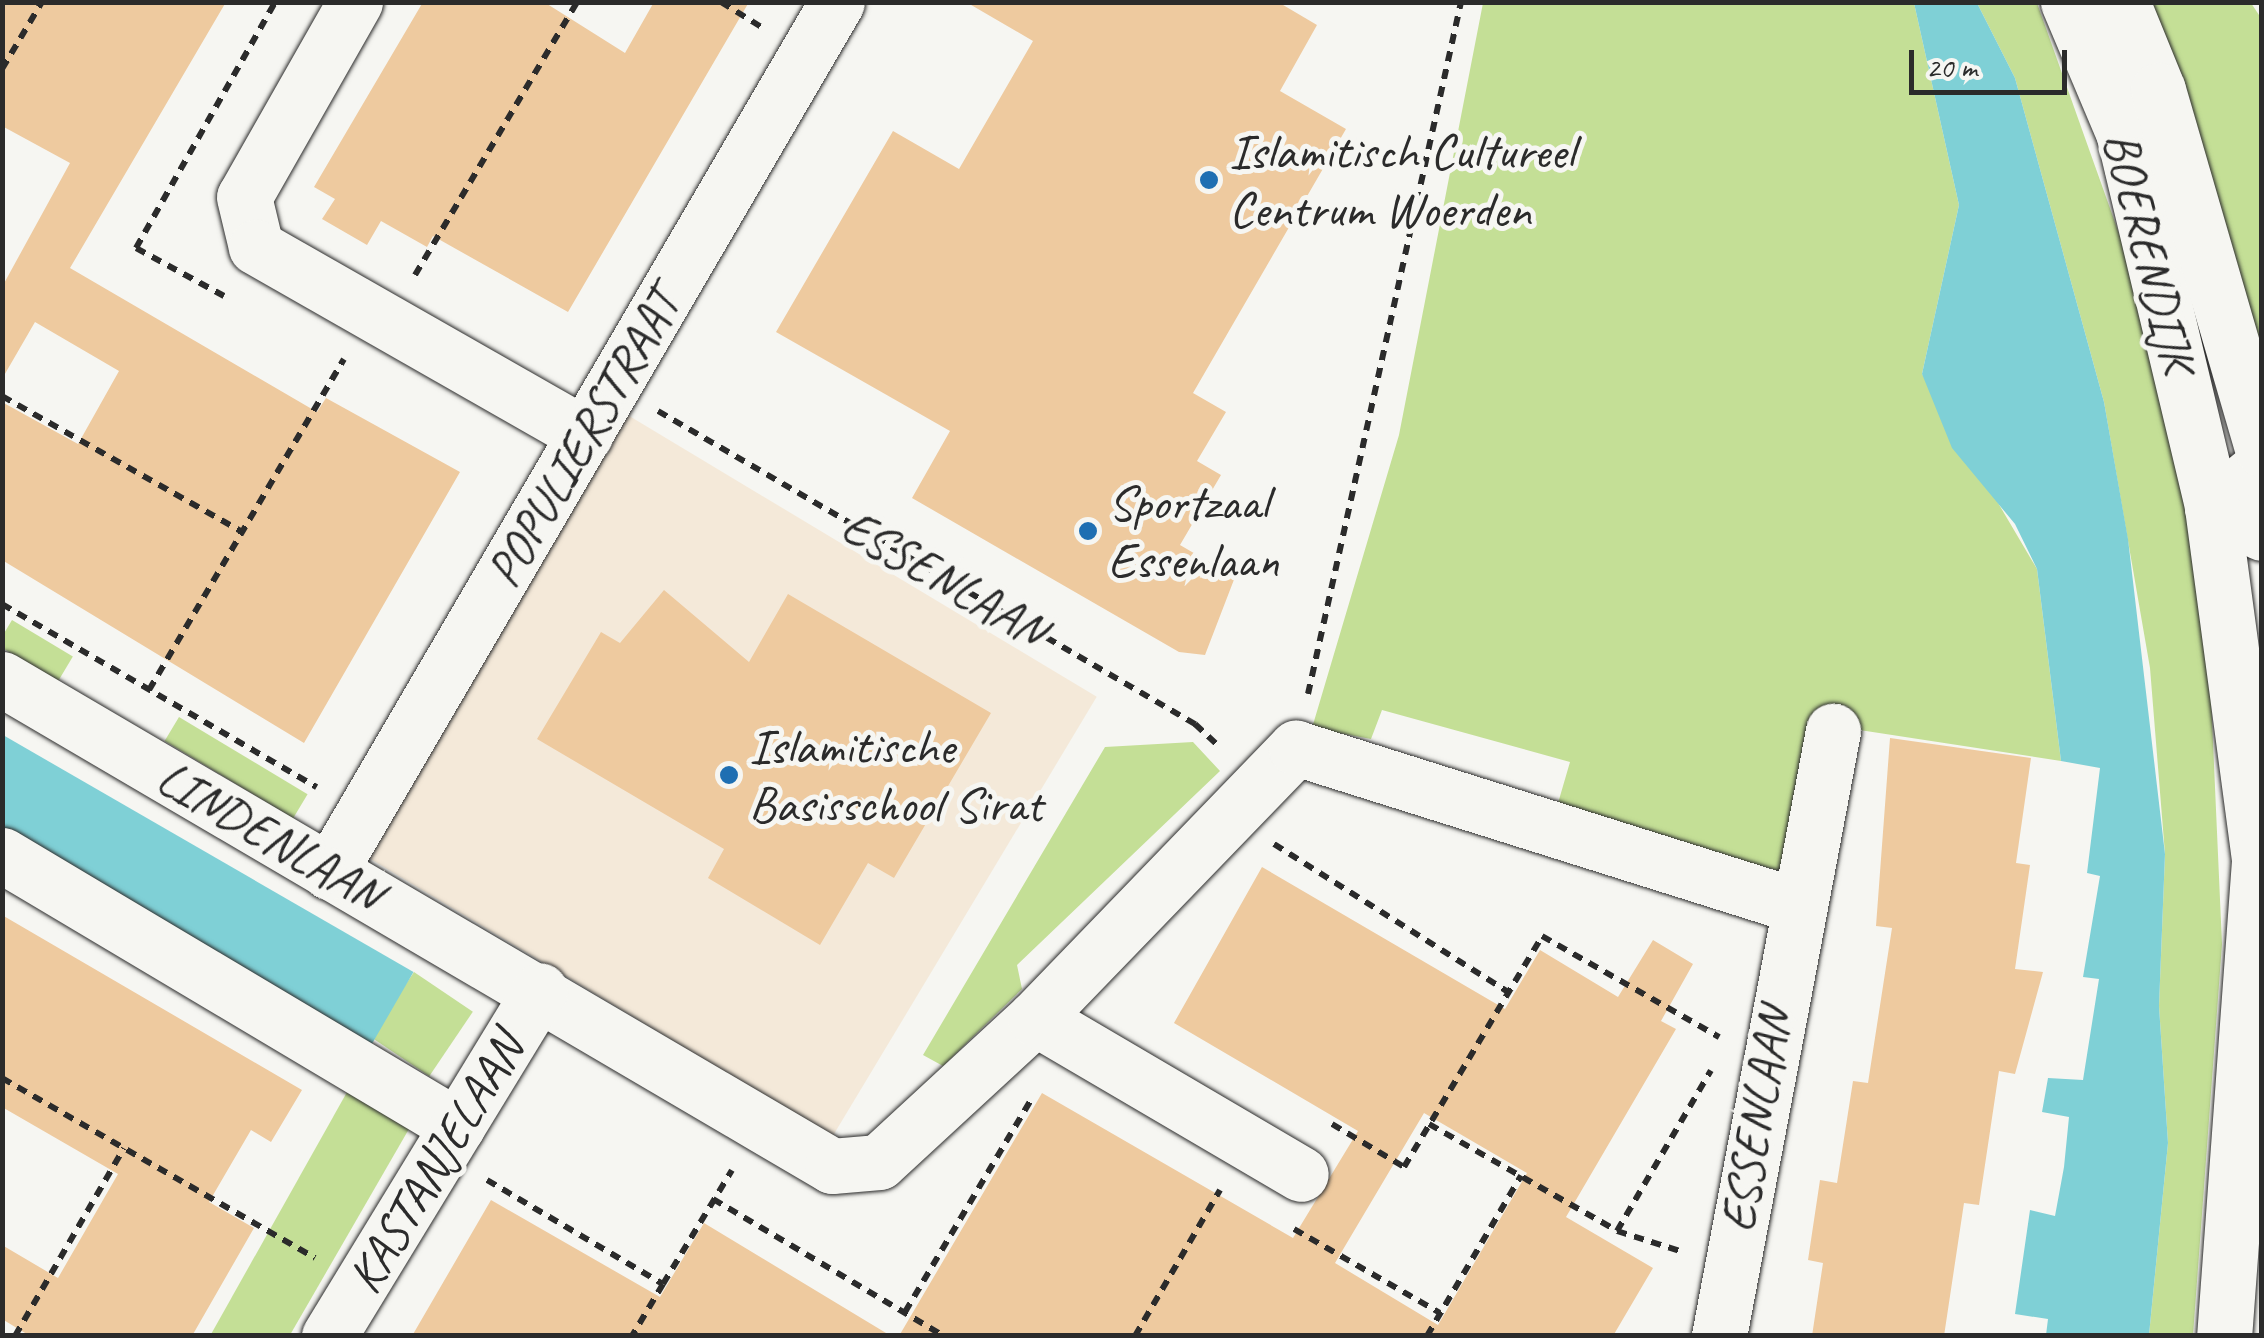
<!DOCTYPE html>
<html>
<head>
<meta charset="utf-8">
<style>
  body { margin:0 }
  #map { position:relative; width:2264px; height:1338px; overflow:hidden; background:#f6f6f2; font-family:Caveat,sans-serif }
  div>[style] { position:absolute }
  [style*='--x'] { left:calc(var(--x)*1px); top:calc(var(--y)*1px); width:calc(var(--w)*1px); rotate:calc(var(--a)*1deg) }
  .built>* { inset:0; background:#f4e9d9; transform-origin:0 0 }
  .green>* { inset:0; background:#c4df96; transform-origin:0 0 }
  .water>* { inset:0; background:#7fd0d6; transform-origin:0 0 }
  .building>* { inset:0; background:#eeca9f }
  .path>* { height:6px; margin-top:-3px; transform-origin:0; background:repeating-linear-gradient(90deg,#2b2b2b 0 10px,transparent 0 18px) }
  .roads { filter:drop-shadow(0 0 2px #2b2b2b) drop-shadow(0 0 2px #2b2b2b) }
  .street>* { height:55px; margin:-27.5px; padding:0 27.5px; transform-origin:27.5px; border-radius:27.5px; background:#f6f6f2 }
  .secondary>* { height:55px; margin:-27.5px; padding:0 27.5px; transform-origin:27.5px; border-radius:27.5px; background:#f6f6f2 }
  .dots>* { width:28px; height:28px; translate:-50% -50%; box-sizing:border-box; border:5px solid #f6f6f2; border-radius:50% }
  span { translate:-50% -50%; white-space:nowrap; text-align:center; line-height:1.15; -webkit-text-stroke:10px #f6f6f2; paint-order:stroke }
  .poi-label { font-size:50px; color:#2b2b2b }
  .left { translate:0 -50%; text-align:left }
  .street-label { font-size:50px; color:#2b2b2b }
  .frame { position:absolute; inset:0; border:5px solid #2b2b2b; pointer-events:none }
  .scale { position:absolute; left:1909px; top:50px; width:158px; height:45px; box-sizing:border-box; border:5px solid #2b2b2b; border-top:0; padding-left:12px; font-size:30px; line-height:35px; white-space:nowrap; color:#2b2b2b; -webkit-text-stroke:8px #f6f6f2; paint-order:stroke }
</style>
</head>
<body>
<div id="map">
  <div class="built">
    <i style="left:621px;top:411px;width:555px;height:513px;rotate:31deg"></i>
  </div>
  <div class="green">
    <i style="clip-path:polygon(1483px 3px,1914px 3px,1959px 205px,1922px 374px,2037px 569px,2061px 761px,1853px 729px,1787px 873px,1556px 810px,1570px 762px,1382px 710px,1371px 739px,1312px 728px,1399px 435px)"></i>
    <i style="clip-path:polygon(1977px 3px,2037px 3px,2122px 242px,2187px 506px,2210px 675px,2222px 944px,2193px 1335px,2149px 1335px,2168px 1143px,2159px 1006px,2165px 854px,2150px 668px,2104px 402px,2015px 78px)"></i>
    <i style="clip-path:polygon(2145px 3px,2251px 3px,2261px 18px,2261px 350px)"></i>
    <i style="left:12px;top:620px;width:71px;height:29px;rotate:31deg"></i>
    <i style="left:179px;top:717px;width:150px;height:28px;rotate:31deg"></i>
    <i style="clip-path:polygon(1193px 742px,1220px 771px,1017px 965px,1022px 989px,943px 1066px,923px 1055px,1105px 747px)"></i>
    <i style="left:414px;top:972px;width:71px;height:78px;rotate:34deg"></i>
    <i style="clip-path:polygon(351px 1085px,413px 1122px,290px 1335px,210px 1336px)"></i>
  </div>
  <div class="water">
    <i style="clip-path:polygon(1914px 3px,1977px 3px,2015px 78px,2104px 402px,2128px 539px,2165px 854px,2159px 1006px,2168px 1143px,2149px 1335px,2046px 1335px,2048px 1319px,2015px 1314px,2030px 1210px,2055px 1216px,2064px 1167px,2069px 1117px,2042px 1112px,2048px 1078px,2083px 1080px,2099px 979px,2083px 977px,2100px 876px,2087px 873px,2100px 768px,2061px 761px,2037px 569px,2015px 524px,1952px 448px,1922px 374px,1959px 205px)"></i>
    <i style="left:3px;top:735px;width:474px;height:87px;rotate:30deg"></i>
  </div>
  <div class="building">
    <i style="clip-path:polygon(2px 2px,226px 2px,70px 268px,317px 412px,326px 398px,460px 472px,304px 743px,2px 560px,2px 402px,78px 444px,119px 371px,35px 322px,2px 379px,2px 287px,70px 163px,2px 126px)"></i>
    <i style="clip-path:polygon(423px 2px,544px 2px,625px 53px,654px 2px,749px 2px,568px 312px,433px 236px,427px 247px,381px 221px,367px 245px,322px 219px,335px 199px,314px 187px)"></i>
    <i style="clip-path:polygon(966px 2px,1278px 2px,1317px 25px,1280px 91px,1346px 129px,1193px 393px,1226px 412px,1197px 461px,1221px 475px,1180px 545px,1235px 577px,1205px 655px,1179px 652px,912px 498px,950px 431px,776px 332px,893px 131px,959px 169px,1033px 41px)"></i>
    <i style="clip-path:polygon(664px 590px,749px 662px,788px 594px,991px 713px,894px 878px,868px 863px,820px 945px,708px 878px,724px 849px,537px 739px,601px 632px,620px 643px)"></i>
    <i style="clip-path:polygon(1890px 738px,2031px 758px,2016px 863px,2030px 865px,2015px 969px,2043px 972px,2015px 1074px,1999px 1071px,1979px 1205px,1964px 1203px,1944px 1336px,1812px 1336px,1823px 1263px,1808px 1260px,1820px 1180px,1837px 1183px,1853px 1081px,1868px 1083px,1892px 928px,1876px 926px)"></i>
    <i style="clip-path:polygon(evenodd,1262px 867px,1505px 1009px,1540px 950px,1618px 997px,1653px 940px,1693px 964px,1661px 1021px,1676px 1029px,1566px 1217px,1653px 1268px,1613px 1336px,899px 1336px,1042px 1093px,1293px 1238px,1358px 1131px,1174px 1023px,1262px 867px,1424px 1113px,1527px 1173px,1438px 1325px,1335px 1263px,1424px 1113px)"></i>
    <i style="clip-path:polygon(2px 915px,302px 1090px,271px 1142px,251px 1130px,209px 1202px,254px 1228px,192px 1336px,30px 1336px,2px 1319px,2px 1245px,58px 1278px,118px 1174px,2px 1107px)"></i>
    <i style="clip-path:polygon(491px 1200px,660px 1297px,704px 1223px,891px 1336px,412px 1336px)"></i>
  </div>
  <div class="path">
    <i style="--x:721;--y:2;--w:49;--a:31.8"></i>
    <i style="--x:2;--y:69;--w:78;--a:-59.2"></i>
    <i style="--x:415;--y:275;--w:317;--a:-59.3"></i>
    <i style="--x:224;--y:296;--w:100;--a:-151.4"></i>
    <i style="--x:136;--y:248;--w:283;--a:-60.5"></i>
    <i style="--x:2;--y:396;--w:276;--a:29.5"></i>
    <i style="--x:658;--y:411;--w:622;--a:30.24"></i>
    <i style="--x:1195;--y:724;--w:35;--a:43"></i>
    <i style="--x:2;--y:604;--w:364;--a:30.2"></i>
    <i style="--x:149;--y:690;--w:384;--a:-59.5"></i>
    <i style="--x:1308;--y:694;--w:709;--a:-77.53"></i>
    <i style="--x:1274;--y:844;--w:277;--a:32.3"></i>
    <i style="--x:2;--y:1078;--w:361;--a:29.9"></i>
    <i style="--x:1332;--y:1124;--w:84;--a:30.8"></i>
    <i style="--x:1404;--y:1167;--w:269;--a:-59.1"></i>
    <i style="--x:1542;--y:936;--w:204;--a:29.7"></i>
    <i style="--x:1429;--y:1124;--w:216;--a:29.6"></i>
    <i style="--x:1617;--y:1231;--w:69;--a:17.7"></i>
    <i style="--x:487;--y:1180;--w:204;--a:30.6"></i>
    <i style="--x:663;--y:1284;--w:61;--a:120.8"></i>
    <i style="--x:713;--y:1199;--w:269;--a:30.7"></i>
    <i style="--x:1294;--y:1229;--w:168;--a:29.9"></i>
    <i style="--x:1617;--y:1231;--w:186;--a:-59.7"></i>
    <i style="--x:663;--y:1284;--w:133;--a:-58.8"></i>
    <i style="--x:905;--y:1312;--w:249;--a:-59.3"></i>
    <i style="--x:15;--y:1336;--w:217;--a:-59.9"></i>
    <i style="--x:1135;--y:1336;--w:169;--a:-59.8"></i>
    <i style="--x:1427;--y:1336;--w:186;--a:-59.6"></i>
  </div>
  <div class="roads">
    <div class="street">
      <i style="--x:355;--y:2;--w:224;--a:119.6"></i>
      <i style="--x:244;--y:197;--w:51;--a:76.5"></i>
      <i style="--x:256;--y:247;--w:379;--a:29.7"></i>
      <i style="--x:2262;--y:466;--w:65;--a:140.6"></i>
      <i style="--x:2212;--y:507;--w:56;--a:27.5"></i>
      <i style="--x:2;--y:679;--w:962;--a:30.4"></i>
      <i style="--x:832;--y:1166;--w:47;--a:-4.9"></i>
      <i style="--x:879;--y:1162;--w:212;--a:-42.7"></i>
      <i style="--x:1035;--y:1018;--w:376;--a:-46"></i>
      <i style="--x:1296;--y:748;--w:523;--a:17.47"></i>
      <i style="--x:2;--y:855;--w:530;--a:30.78"></i>
      <i style="--x:329;--y:872;--w:1007;--a:-59.72"></i>
      <i style="--x:1035;--y:1018;--w:308;--a:30.4"></i>
      <i style="--x:329;--y:1336;--w:405;--a:-58.6"></i>
      <i style="--x:1719;--y:1336;--w:616;--a:-79.33"></i>
    </div>
    <div class="secondary">
      <i style="--x:2068;--y:2;--w:141;--a:67.1"></i>
      <i style="--x:2123;--y:132;--w:385;--a:76.6"></i>
      <i style="--x:2212;--y:507;--w:357;--a:82.4"></i>
      <i style="--x:2259;--y:861;--w:476;--a:94.2"></i>
      <i style="--x:2122;--y:2;--w:95;--a:67.8"></i>
      <i style="--x:2158;--y:90;--w:374;--a:73.8"></i>
    </div>
  </div>
  <div class="dots">
    <i style="left:1209px;top:180px;background:#1f6fb2"></i>
    <i style="left:1088px;top:531px;background:#1f6fb2"></i>
    <i style="left:729px;top:775px;background:#1f6fb2"></i>
  </div>
  <div class="poi-label">
    <span class="left" style="left:1229px;top:180px">Islamitisch Cultureel<br>Centrum Woerden</span>
    <span class="left" style="left:1108px;top:531px">Sportzaal<br>Essenlaan</span>
    <span class="left" style="left:749px;top:775px">Islamitische<br>Basisschool Sirat</span>
  </div>
  <div class="street-label">
    <span style="left:2149px;top:252px;rotate:76deg">BOERENDIJK</span>
    <span style="left:583px;top:438px;rotate:-60deg">POPULIERSTRAAT</span>
    <span style="left:944px;top:578px;rotate:30deg">ESSENLAAN</span>
    <span style="left:270px;top:836px;rotate:30deg">LINDENLAAN</span>
    <span style="left:1756px;top:1120px;rotate:-80deg">ESSENLAAN</span>
    <span style="left:435px;top:1163px;rotate:-59deg">KASTANJELAAN</span>
  </div>
  <div class="frame"></div>
  <div class="scale">20 m</div>
</div>
</body>
</html>
